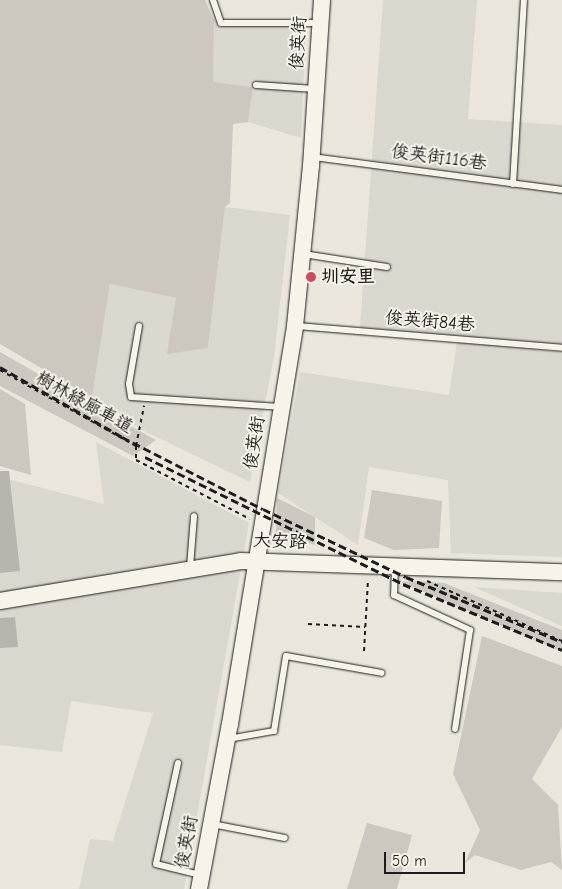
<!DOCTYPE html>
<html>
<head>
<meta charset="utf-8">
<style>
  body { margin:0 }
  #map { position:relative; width:562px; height:889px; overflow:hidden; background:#eae6dc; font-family:"Comic Neue","LXGW WenKai TC",sans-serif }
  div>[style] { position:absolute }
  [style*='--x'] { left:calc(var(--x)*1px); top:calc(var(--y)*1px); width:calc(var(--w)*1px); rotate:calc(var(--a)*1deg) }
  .built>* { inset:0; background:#dad7ce }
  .green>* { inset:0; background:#ccc8c0 }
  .building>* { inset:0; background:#b6b4ac }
  .path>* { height:2px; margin-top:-1px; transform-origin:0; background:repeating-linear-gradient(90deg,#1c1c1c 0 4px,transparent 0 8px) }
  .roads { filter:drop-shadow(0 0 1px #1c1c1c) drop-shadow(0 0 1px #1c1c1c) }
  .service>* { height:6px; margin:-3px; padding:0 3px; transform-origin:3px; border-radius:3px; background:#f7f3e8 }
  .tertiary>* { height:16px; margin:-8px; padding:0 8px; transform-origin:8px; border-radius:8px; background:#f7f3e8 }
  .rail>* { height:3px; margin-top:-1.5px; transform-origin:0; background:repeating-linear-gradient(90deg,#1c1c1c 0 8px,transparent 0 12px) }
  .dots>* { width:14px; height:14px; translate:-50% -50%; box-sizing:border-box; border:2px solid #f7f3e8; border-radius:50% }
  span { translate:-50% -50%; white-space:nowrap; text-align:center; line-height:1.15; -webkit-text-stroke:4px #f7f3e8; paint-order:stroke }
  .street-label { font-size:18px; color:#1c1c1c }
  .poi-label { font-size:18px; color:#1c1c1c; font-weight:700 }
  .left { translate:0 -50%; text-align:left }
  .scale { position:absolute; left:384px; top:852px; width:81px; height:22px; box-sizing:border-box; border:2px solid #1c1c1c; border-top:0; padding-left:6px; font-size:15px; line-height:18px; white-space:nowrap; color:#1c1c1c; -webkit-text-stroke:4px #f7f3e8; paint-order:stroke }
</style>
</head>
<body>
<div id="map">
  <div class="built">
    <i style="clip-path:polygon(383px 0,477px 0,468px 119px,562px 125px,562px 345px,360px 328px)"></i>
    <i style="clip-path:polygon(214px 20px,306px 26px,301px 138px,248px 122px,253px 87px,213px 82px)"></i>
    <i style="clip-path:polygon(225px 207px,290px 215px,274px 356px,250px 482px,144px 431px,92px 398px,110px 284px,176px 298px,208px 348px)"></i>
    <i style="clip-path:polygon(457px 342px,562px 352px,562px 557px,451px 553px,448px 480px,369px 467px,358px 545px,278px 493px,300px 372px,449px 395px)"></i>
    <i style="clip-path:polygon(96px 442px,249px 523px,184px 889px,79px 889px,90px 839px,113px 841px,153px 713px,71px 701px,62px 752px,0 745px,0 477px,104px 504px)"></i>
    <i style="clip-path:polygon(474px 587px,562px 593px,562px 626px)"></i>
  </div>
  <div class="green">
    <i style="clip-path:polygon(0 0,205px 0,214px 20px,213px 82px,253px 87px,248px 122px,233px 124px,230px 203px,225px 207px,208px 348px,167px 354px,176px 298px,110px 284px,92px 398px,0 344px)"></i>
    <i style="clip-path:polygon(0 352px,112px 416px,156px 440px,133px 456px,0 386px)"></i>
    <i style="clip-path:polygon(0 389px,25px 404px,31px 475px,0 466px)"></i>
    <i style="clip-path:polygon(372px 490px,442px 501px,439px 548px,394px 550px,364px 538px)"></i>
    <i style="clip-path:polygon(277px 498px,315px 517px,315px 545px,276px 535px)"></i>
    <i style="clip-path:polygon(418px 581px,444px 583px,562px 630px,562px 652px,401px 582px)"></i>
    <i style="clip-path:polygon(482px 636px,562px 666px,562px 727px,532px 779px,558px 805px,562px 870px,551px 862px,521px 870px,475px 855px,465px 863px,480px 830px,453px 774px)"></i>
    <i style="clip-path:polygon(367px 823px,412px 835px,397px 889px,347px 889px)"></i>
  </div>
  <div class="building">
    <i style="clip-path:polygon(0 471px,9px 471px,20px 571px,0 573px)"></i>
    <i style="clip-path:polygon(15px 617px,18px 647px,0 648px,0 618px)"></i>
  </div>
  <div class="path">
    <i style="--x:0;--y:370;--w:156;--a:29.2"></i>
    <i style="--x:136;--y:446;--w:14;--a:90"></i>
    <i style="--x:136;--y:460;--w:128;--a:27.4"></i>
    <i style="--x:136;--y:446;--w:41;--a:-78.7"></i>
    <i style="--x:427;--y:581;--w:148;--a:24"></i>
    <i style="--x:308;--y:624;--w:57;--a:3"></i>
    <i style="--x:364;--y:651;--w:71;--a:-86.8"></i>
  </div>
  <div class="roads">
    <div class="service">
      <i style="--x:213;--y:0;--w:24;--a:71"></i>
      <i style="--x:221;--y:23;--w:98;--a:0"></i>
      <i style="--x:256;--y:85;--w:59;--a:3.9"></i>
      <i style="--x:313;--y:157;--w:251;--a:7.5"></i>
      <i style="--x:513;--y:184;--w:184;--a:-86.6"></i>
      <i style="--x:303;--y:254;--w:85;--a:8.8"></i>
      <i style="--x:139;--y:326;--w:59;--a:99.8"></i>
      <i style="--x:129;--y:384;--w:13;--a:81"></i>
      <i style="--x:131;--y:397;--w:149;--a:3.8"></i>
      <i style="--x:297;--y:326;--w:266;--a:4.7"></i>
      <i style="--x:190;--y:567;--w:51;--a:-85.5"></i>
      <i style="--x:395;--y:568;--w:27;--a:92"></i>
      <i style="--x:394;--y:595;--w:84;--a:24.7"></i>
      <i style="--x:470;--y:630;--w:100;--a:98.6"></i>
      <i style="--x:228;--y:739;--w:47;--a:-9.9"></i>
      <i style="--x:274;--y:731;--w:76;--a:-80.9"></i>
      <i style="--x:286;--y:656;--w:97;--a:10"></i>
      <i style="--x:178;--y:763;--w:103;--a:102.3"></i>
      <i style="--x:156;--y:864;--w:45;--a:14"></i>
      <i style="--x:212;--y:824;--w:74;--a:10.9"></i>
    </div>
    <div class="tertiary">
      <i style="--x:0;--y:601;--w:244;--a:-9.4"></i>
      <i style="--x:241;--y:561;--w:321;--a:2"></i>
      <i style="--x:199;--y:889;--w:168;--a:-79.4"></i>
      <i style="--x:230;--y:724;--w:403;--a:-80.7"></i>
      <i style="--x:295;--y:326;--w:161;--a:-84.3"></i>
      <i style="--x:311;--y:166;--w:166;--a:-86.2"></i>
    </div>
  </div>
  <div class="rail">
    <i style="--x:0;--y:367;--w:141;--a:29.8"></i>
    <i style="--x:122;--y:437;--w:158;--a:27.1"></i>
    <i style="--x:263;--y:509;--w:158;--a:25.4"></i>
    <i style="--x:406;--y:577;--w:169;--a:22.6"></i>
    <i style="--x:145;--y:457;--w:288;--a:26.2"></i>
    <i style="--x:403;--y:584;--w:172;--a:22.5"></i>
  </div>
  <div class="dots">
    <i style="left:311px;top:277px;background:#d1495b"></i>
  </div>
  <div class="street-label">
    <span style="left:299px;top:43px;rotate:-86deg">俊英街</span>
    <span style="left:439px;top:158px;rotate:8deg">俊英街116巷</span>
    <span style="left:430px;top:322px;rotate:5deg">俊英街84巷</span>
    <span style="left:84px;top:403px;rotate:29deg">樹林綠廊車道</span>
    <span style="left:255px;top:443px;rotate:-81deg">俊英街</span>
    <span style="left:280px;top:542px;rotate:2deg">大安路</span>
    <span style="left:187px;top:842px;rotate:-79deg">俊英街</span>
  </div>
  <div class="poi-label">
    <span class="left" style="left:321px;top:277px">圳安里</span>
  </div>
  <div class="scale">50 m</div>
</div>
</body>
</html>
